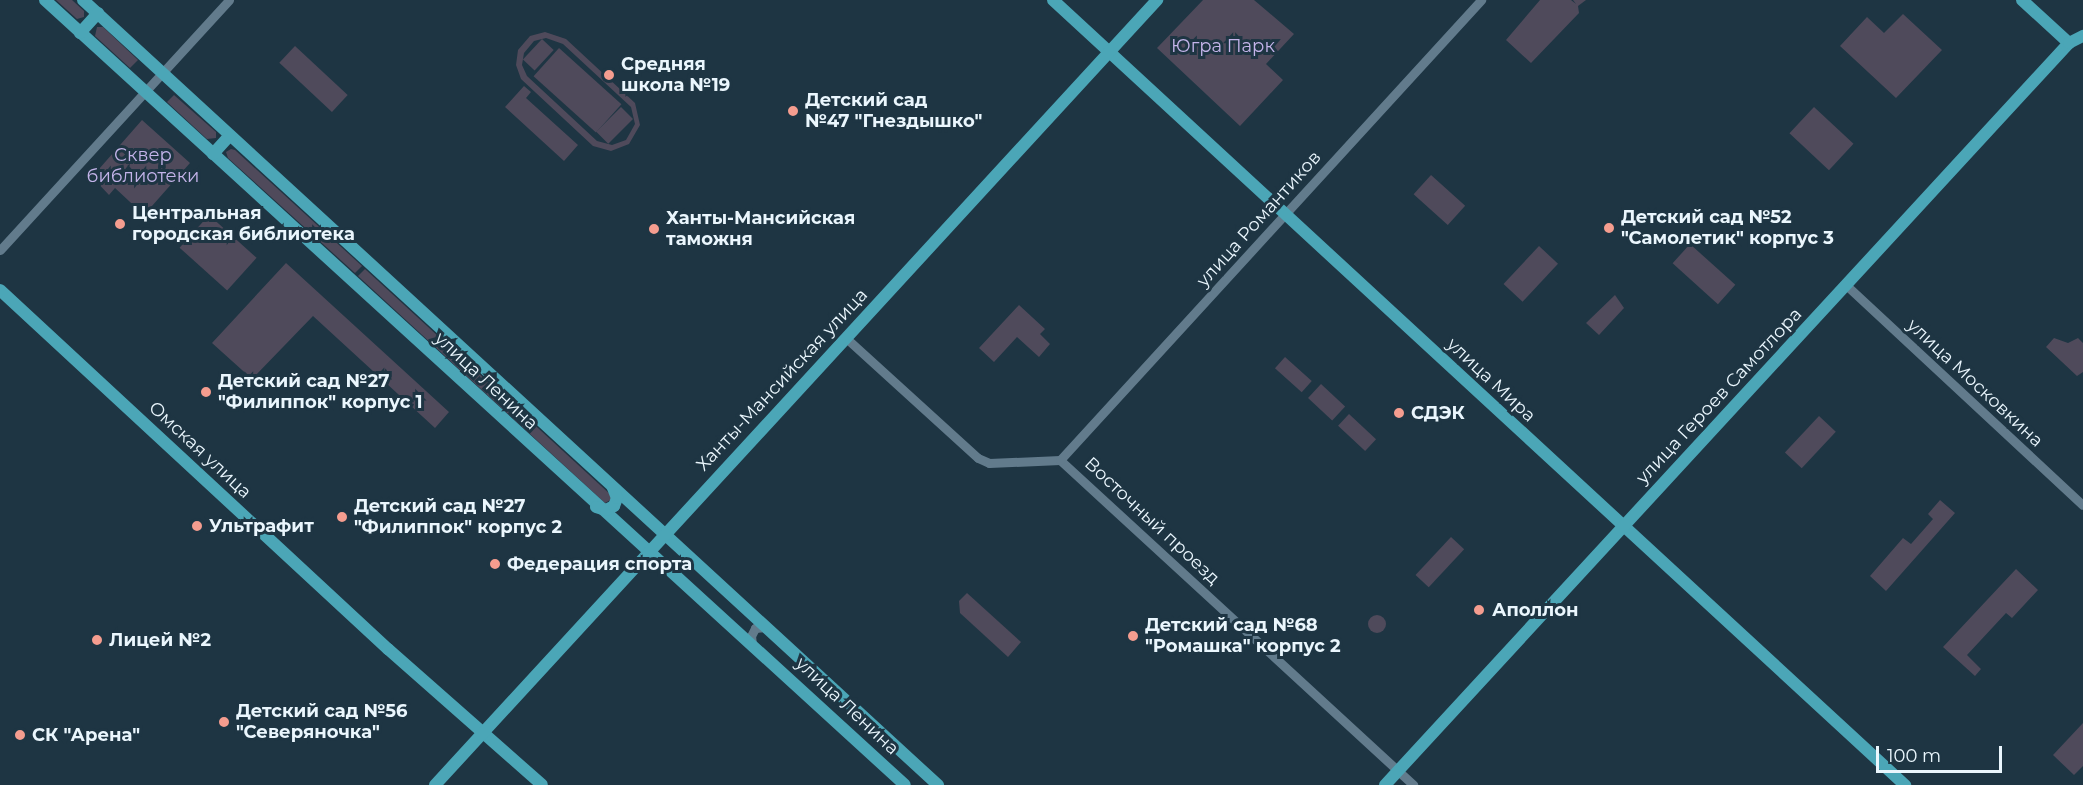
<!DOCTYPE html>
<html>
<head>
<meta charset="utf-8">
<style>
  body { margin:0 }
  #map { position:relative; width:2083px; height:785px; overflow:hidden; background:#1e3543; font-family:Montserrat,sans-serif }
  div>[style] { position:absolute }
  [style*='--x'] { left:calc(var(--x)*1px); top:calc(var(--y)*1px); width:calc(var(--w)*1px); rotate:calc(var(--a)*1deg) }
  .green>* { inset:0; background:#4f4a5b; transform-origin:0 0 }
  .round { border-radius:50% }
  .minor>* { height:9px; margin:-4.5px; padding:0 4.5px; transform-origin:4.5px; border-radius:4.5px; background:#627b8c }
  .major>* { height:12px; margin:-6px; padding:0 6px; transform-origin:6px; border-radius:6px; background:#4ba6b7 }
  .dots>* { width:16px; height:16px; translate:-50% -50%; box-sizing:border-box; border:3px solid #1e3543; border-radius:50% }
  span { translate:-50% -50%; white-space:nowrap; text-align:center; line-height:1.15; -webkit-text-stroke:6px #1e3543; paint-order:stroke }
  .park-label { font-size:18px; color:#c4b4ea }
  .poi-label { font-size:18px; color:#eaf6fd; font-weight:700 }
  .left { translate:0 -50%; text-align:left }
  .street-label { font-size:18px; color:#eaf6fd }
  .scale { position:absolute; left:1876px; top:746px; width:126px; height:27px; box-sizing:border-box; border:3px solid #eaf6fd; border-top:0; padding-left:8px; font-size:18px; line-height:21px; white-space:nowrap; color:#eaf6fd; -webkit-text-stroke:4px #1e3543; paint-order:stroke }
</style>
</head>
<body>
<div id="map">
  <div class="green">
    <i style="clip-path:polygon(56px 0,72px 0,84px 11px,84px 17px,77px 19px)"></i>
    <i style="clip-path:polygon(1203px 0,1254px 0,1294px 34px,1266px 64px,1283px 80px,1240px 126px,1157px 48px)"></i>
    <i style="clip-path:polygon(1540px 0,1571px 0,1576px 4px,1573px 0,1586px 0,1578px 6px,1579px 13px,1531px 63px,1506px 40px)"></i>
    <i style="clip-path:polygon(1903px 14px,1942px 50px,1896px 98px,1840px 46px,1867px 17px,1884px 33px)"></i>
    <i style="clip-path:polygon(97px 27px,103px 27px,138px 60px,130px 68px,95px 36px)"></i>
    <i style="clip-path:polygon(evenodd,545px 32px,566px 39px,635px 103px,640px 125px,629px 144px,611px 151px,593px 146px,521px 79px,516px 65px,518px 50px,530px 36px,545px 32px,546px 38px,563px 44px,631px 107px,635px 124px,626px 140px,612px 145px,597px 141px,527px 76px,522px 65px,524px 53px,534px 41px,546px 38px)"></i>
    <i style="left:542px;top:39px;width:16px;height:28px;rotate:43deg"></i>
    <i style="left:295px;top:46px;width:72px;height:23px;rotate:43deg"></i>
    <i style="left:559px;top:48px;width:84px;height:38px;rotate:42deg"></i>
    <i style="clip-path:polygon(524px 86px,531px 92px,526px 98px,578px 145px,564px 161px,505px 107px)"></i>
    <i style="clip-path:polygon(174px 95px,216px 132px,216px 138px,207px 139px,167px 102px)"></i>
    <i style="left:621px;top:107px;width:17px;height:35px;rotate:45deg"></i>
    <i style="left:1814px;top:107px;width:54px;height:36px;rotate:43deg"></i>
    <i style="clip-path:polygon(142px 120px,190px 163px,144px 215px,115px 188px,109px 195px,92px 177px)"></i>
    <i style="clip-path:polygon(231px 149px,235px 150px,362px 266px,355px 273px,228px 158px,226px 152px)"></i>
    <i style="left:1431px;top:175px;width:46px;height:26px;rotate:42deg"></i>
    <i style="left:209px;top:215px;width:64px;height:44px;rotate:42deg"></i>
    <i style="left:1690px;top:244px;width:61px;height:26px;rotate:42deg"></i>
    <i style="left:1539px;top:246px;width:26px;height:52px;rotate:43deg"></i>
    <i style="clip-path:polygon(286px 263px,449px 412px,435px 428px,313px 316px,252px 379px,212px 343px)"></i>
    <i style="clip-path:polygon(365px 269px,612px 496px,612px 499px,605px 503px,358px 276px)"></i>
    <i style="clip-path:polygon(1615px 295px,1624px 308px,1599px 335px,1586px 323px)"></i>
    <i style="clip-path:polygon(1019px 305px,1045px 329px,1040px 334px,1050px 344px,1039px 357px,1017px 337px,994px 362px,979px 348px)"></i>
    <i style="clip-path:polygon(2054px 338px,2068px 343px,2078px 338px,2083px 343px,2083px 372px,2077px 376px,2046px 347px)"></i>
    <i style="left:1285px;top:357px;width:36px;height:15px;rotate:42deg"></i>
    <i style="left:1321px;top:384px;width:33px;height:19px;rotate:43deg"></i>
    <i style="left:1349px;top:414px;width:37px;height:16px;rotate:43deg"></i>
    <i style="left:1819px;top:416px;width:23px;height:50px;rotate:43deg"></i>
    <i style="clip-path:polygon(1940px 500px,1955px 513px,1886px 591px,1870px 576px,1903px 538px,1911px 544px,1933px 519px,1928px 514px)"></i>
    <i style="left:1451px;top:537px;width:18px;height:52px;rotate:43deg"></i>
    <i style="clip-path:polygon(2016px 569px,2038px 590px,2012px 618px,2006px 613px,1967px 655px,1981px 669px,1975px 676px,1943px 647px)"></i>
    <i style="clip-path:polygon(967px 593px,1021px 642px,1008px 657px,960px 613px,959px 601px)"></i>
    <i class="round" style="left:1368px;top:615px;width:18px;height:18px"></i>
    <i style="clip-path:polygon(2083px 723px,2083px 766px,2074px 775px,2053px 755px)"></i>
  </div>
  <div class="minor">
    <i style="--x:0;--y:250;--w:339;--a:-47.5"></i>
    <i style="--x:1846;--y:285;--w:323;--a:42.9"></i>
    <i style="--x:846;--y:338;--w:178;--a:42.3"></i>
    <i style="--x:978;--y:458;--w:12;--a:24"></i>
    <i style="--x:989;--y:463;--w:71;--a:-2.4"></i>
    <i style="--x:1060;--y:460;--w:480;--a:42.6"></i>
    <i style="--x:1060;--y:460;--w:624;--a:-47.53"></i>
    <i style="--x:752;--y:644;--w:8;--a:-97"></i>
    <i style="--x:751;--y:636;--w:9;--a:-63"></i>
    <i style="--x:755;--y:628;--w:12;--a:-5"></i>
  </div>
  <div class="major">
    <i style="--x:45;--y:0;--w:1164;--a:42.39"></i>
    <i style="--x:83;--y:0;--w:1161;--a:42.56"></i>
    <i style="--x:1053;--y:0;--w:1159;--a:42.66"></i>
    <i style="--x:2022;--y:0;--w:64;--a:42.5"></i>
    <i style="--x:80;--y:33;--w:27;--a:-48"></i>
    <i style="--x:213;--y:154;--w:25;--a:-48"></i>
    <i style="--x:0;--y:290;--w:529;--a:42.78"></i>
    <i style="--x:388;--y:649;--w:205;--a:41.4"></i>
    <i style="--x:596;--y:507;--w:10;--a:17"></i>
    <i style="--x:606;--y:510;--w:9;--a:-27"></i>
    <i style="--x:614;--y:506;--w:9;--a:-69"></i>
    <i style="--x:617;--y:498;--w:11;--a:-112"></i>
    <i style="--x:435;--y:785;--w:1067;--a:-47.39"></i>
    <i style="--x:1385;--y:785;--w:1009;--a:-47.33"></i>
    <i style="--x:2069;--y:43;--w:16;--a:-27"></i>
  </div>
  <div class="dots">
    <i style="left:609px;top:75px;background:#f59d8f"></i>
    <i style="left:793px;top:111px;background:#f59d8f"></i>
    <i style="left:120px;top:224px;background:#f59d8f"></i>
    <i style="left:1609px;top:228px;background:#f59d8f"></i>
    <i style="left:654px;top:229px;background:#f59d8f"></i>
    <i style="left:206px;top:392px;background:#f59d8f"></i>
    <i style="left:1399px;top:413px;background:#f59d8f"></i>
    <i style="left:342px;top:517px;background:#f59d8f"></i>
    <i style="left:197px;top:526px;background:#f59d8f"></i>
    <i style="left:495px;top:564px;background:#f59d8f"></i>
    <i style="left:1479px;top:610px;background:#f59d8f"></i>
    <i style="left:1133px;top:636px;background:#f59d8f"></i>
    <i style="left:97px;top:640px;background:#f59d8f"></i>
    <i style="left:224px;top:722px;background:#f59d8f"></i>
    <i style="left:20px;top:735px;background:#f59d8f"></i>
  </div>
  <div class="park-label">
    <span style="left:1223px;top:46px">Югра Парк</span>
    <span style="left:143px;top:166px">Сквер<br>библиотеки</span>
  </div>
  <div class="poi-label">
    <span class="left" style="left:621px;top:75px">Средняя<br>школа №19</span>
    <span class="left" style="left:805px;top:111px">Детский сад<br>№47 "Гнездышко"</span>
    <span class="left" style="left:132px;top:224px">Центральная<br>городская библиотека</span>
    <span class="left" style="left:1621px;top:228px">Детский сад №52<br>"Самолетик" корпус 3</span>
    <span class="left" style="left:666px;top:229px">Ханты-Мансийская<br>таможня</span>
    <span class="left" style="left:218px;top:392px">Детский сад №27<br>"Филиппок" корпус 1</span>
    <span class="left" style="left:1411px;top:413px">СДЭК</span>
    <span class="left" style="left:354px;top:517px">Детский сад №27<br>"Филиппок" корпус 2</span>
    <span class="left" style="left:209px;top:526px">Ультрафит</span>
    <span class="left" style="left:507px;top:564px">Федерация спорта</span>
    <span class="left" style="left:1492px;top:610px">Аполлон</span>
    <span class="left" style="left:1145px;top:636px">Детский сад №68<br>"Ромашка" корпус 2</span>
    <span class="left" style="left:109px;top:640px">Лицей №2</span>
    <span class="left" style="left:236px;top:722px">Детский сад №56<br>"Северяночка"</span>
    <span class="left" style="left:32px;top:735px">СК "Арена"</span>
  </div>
  <div class="street-label">
    <span style="left:1259px;top:219px;rotate:-48deg">улица Романтиков</span>
    <span style="left:782px;top:380px;rotate:-47deg">Ханты-Мансийская улица</span>
    <span style="left:1491px;top:380px;rotate:43deg">улица Мира</span>
    <span style="left:486px;top:381px;rotate:43deg">улица Ленина</span>
    <span style="left:1975px;top:383px;rotate:43deg">улица Московкина</span>
    <span style="left:1719px;top:396px;rotate:-47deg">улица Героев Самотлора</span>
    <span style="left:200px;top:450px;rotate:43deg">Омская улица</span>
    <span style="left:1152px;top:521px;rotate:43deg">Восточный проезд</span>
    <span style="left:847px;top:706px;rotate:43deg">улица Ленина</span>
  </div>
  <div class="scale">100 m</div>
</div>
</body>
</html>
